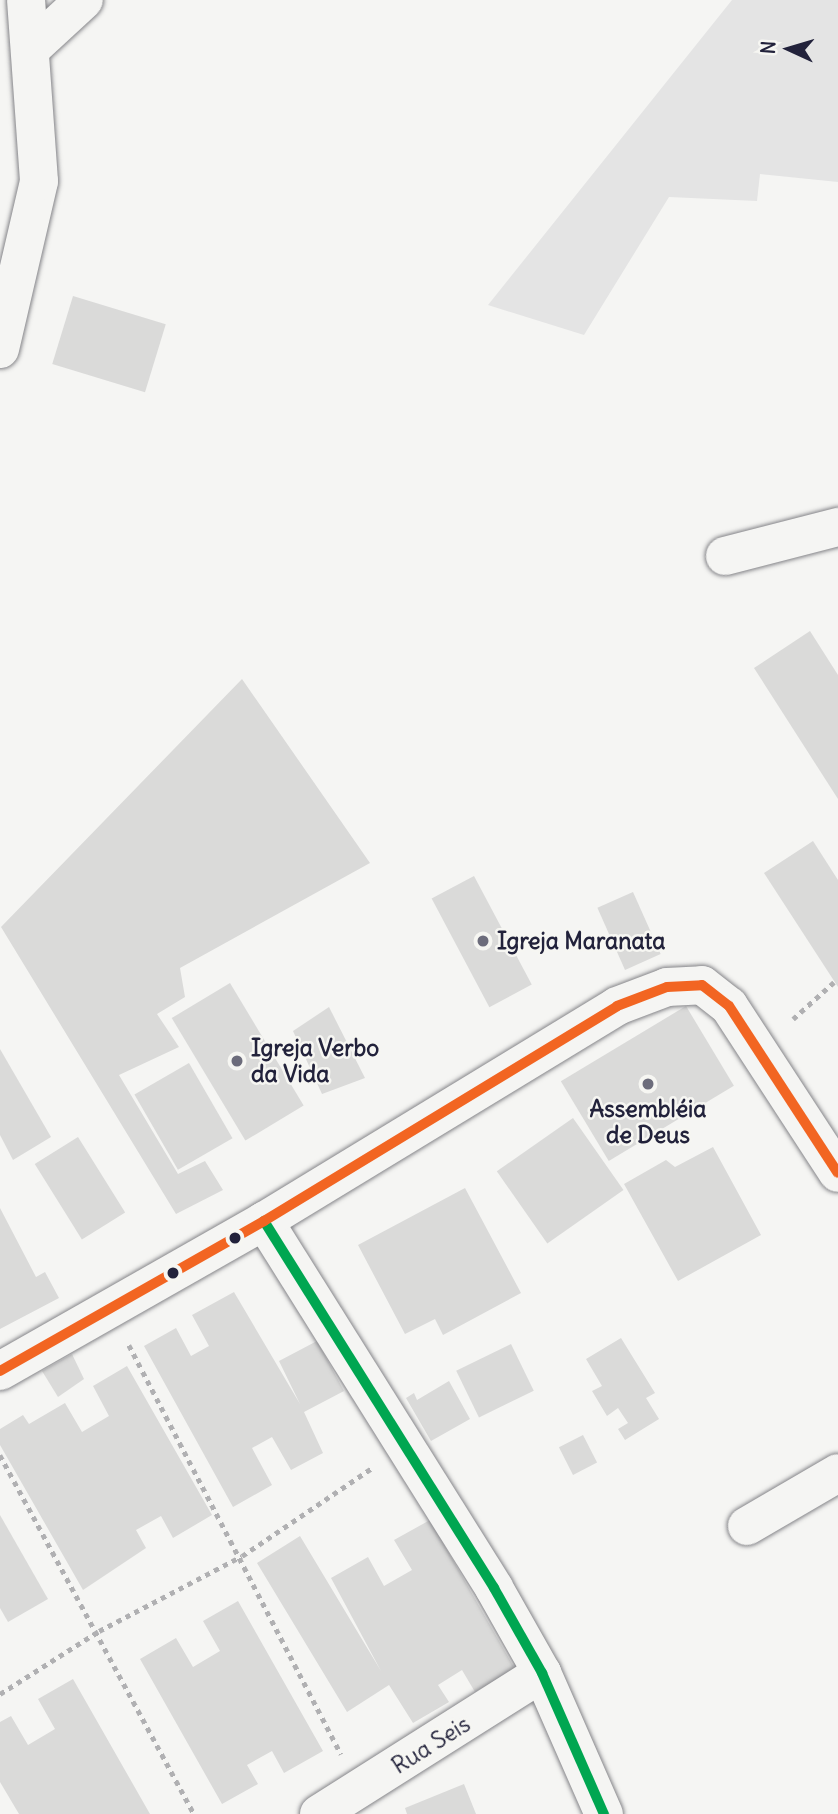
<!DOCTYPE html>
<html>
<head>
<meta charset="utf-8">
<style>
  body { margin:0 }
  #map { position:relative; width:838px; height:1814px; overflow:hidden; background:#f5f5f3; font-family:Delius,sans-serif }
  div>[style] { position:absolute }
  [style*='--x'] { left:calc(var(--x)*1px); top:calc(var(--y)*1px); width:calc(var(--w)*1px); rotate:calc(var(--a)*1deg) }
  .green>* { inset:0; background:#e4e4e4 }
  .building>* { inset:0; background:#dadad9; transform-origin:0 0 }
  .path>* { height:4.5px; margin-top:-2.25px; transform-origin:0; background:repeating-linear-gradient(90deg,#b0b0b2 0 5px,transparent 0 10px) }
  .roads { filter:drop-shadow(0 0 2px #858589) drop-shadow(0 0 2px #858589) }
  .minor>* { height:38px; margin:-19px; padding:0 19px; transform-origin:19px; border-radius:19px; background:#f5f5f3 }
  .bus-1>* { height:10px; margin:-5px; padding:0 5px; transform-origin:5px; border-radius:5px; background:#00a651 }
  .bus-2>* { height:10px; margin:-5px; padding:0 5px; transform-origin:5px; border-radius:5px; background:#f26522 }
  .dots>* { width:19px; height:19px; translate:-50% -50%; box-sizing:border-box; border:4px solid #f6f6f2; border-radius:50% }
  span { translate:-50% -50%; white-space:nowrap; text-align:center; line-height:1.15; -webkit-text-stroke:5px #f6f6f2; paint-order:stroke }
  .poi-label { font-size:23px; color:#22223b; font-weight:700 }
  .left { translate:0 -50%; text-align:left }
  .street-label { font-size:23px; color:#22223b }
  .north { position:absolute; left:754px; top:14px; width:70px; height:70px; -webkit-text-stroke:5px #f6f6f2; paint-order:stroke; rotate:274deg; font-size:19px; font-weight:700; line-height:28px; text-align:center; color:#22223b }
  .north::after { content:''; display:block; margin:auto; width:24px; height:32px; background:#22223b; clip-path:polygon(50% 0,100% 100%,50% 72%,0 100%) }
</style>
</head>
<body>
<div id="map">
  <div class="green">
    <i style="clip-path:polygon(732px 0,838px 0,838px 182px,760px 174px,757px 201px,669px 197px,584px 335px,488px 305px)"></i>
  </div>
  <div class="building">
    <i style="left:73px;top:296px;width:97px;height:71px;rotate:17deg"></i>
    <i style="clip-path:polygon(810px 631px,838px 675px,838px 799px,754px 668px)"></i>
    <i style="clip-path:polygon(242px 679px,370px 863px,180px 968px,185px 997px,157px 1014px,179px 1047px,119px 1075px,178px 1174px,205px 1161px,223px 1190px,176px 1214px,1px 927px)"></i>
    <i style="clip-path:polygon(813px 841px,838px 880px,838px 987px,764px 873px)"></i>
    <i style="left:474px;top:876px;width:123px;height:48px;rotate:62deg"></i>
    <i style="left:633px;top:892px;width:68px;height:39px;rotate:66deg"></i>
    <i style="left:230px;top:983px;width:143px;height:68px;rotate:59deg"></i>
    <i style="left:686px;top:1006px;width:93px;height:146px;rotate:59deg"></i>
    <i style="clip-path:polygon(329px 1007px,365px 1078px,322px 1094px,293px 1031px)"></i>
    <i style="clip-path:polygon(0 1049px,51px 1137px,13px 1160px,0 1135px)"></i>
    <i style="left:189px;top:1063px;width:87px;height:63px;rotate:60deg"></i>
    <i style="left:573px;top:1118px;width:88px;height:93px;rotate:55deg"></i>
    <i style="left:78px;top:1137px;width:89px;height:51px;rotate:58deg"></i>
    <i style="clip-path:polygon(713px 1147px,761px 1235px,678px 1281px,624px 1184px,666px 1160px,675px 1167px)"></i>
    <i style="clip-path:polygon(465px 1188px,521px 1293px,443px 1335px,435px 1319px,405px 1334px,358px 1245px)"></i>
    <i style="clip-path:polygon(0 1208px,36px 1277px,45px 1272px,59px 1298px,0 1329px)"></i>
    <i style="clip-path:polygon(234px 1292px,300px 1404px,279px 1361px,317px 1341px,344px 1391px,304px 1412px,323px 1453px,291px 1470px,272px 1437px,252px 1448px,272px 1485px,233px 1507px,144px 1346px,176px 1328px,191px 1356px,209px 1346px,192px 1315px)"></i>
    <i style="clip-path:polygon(621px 1338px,655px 1393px,646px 1398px,659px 1419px,625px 1440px,618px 1429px,628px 1423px,618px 1408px,607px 1416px,592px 1391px,602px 1386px,586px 1359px)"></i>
    <i style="left:511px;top:1344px;width:52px;height:61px;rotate:64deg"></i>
    <i style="clip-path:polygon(72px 1354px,84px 1379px,58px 1397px,42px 1371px)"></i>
    <i style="clip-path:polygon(127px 1366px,212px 1515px,173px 1538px,161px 1516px,136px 1530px,146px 1548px,83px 1590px,0 1445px,0 1429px,23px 1415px,29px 1424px,65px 1403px,82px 1432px,109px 1416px,93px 1386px)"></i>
    <i style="clip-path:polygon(449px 1381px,470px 1419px,431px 1441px,406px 1398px,414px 1393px,417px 1400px)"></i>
    <i style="left:583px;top:1435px;width:31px;height:27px;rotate:63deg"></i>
    <i style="clip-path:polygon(0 1515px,48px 1599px,8px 1622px,0 1608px)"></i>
    <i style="clip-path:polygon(430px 1520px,515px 1669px,475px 1692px,462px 1670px,438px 1685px,449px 1702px,413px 1723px,389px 1685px,347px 1712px,257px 1563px,300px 1536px,381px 1671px,331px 1578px,368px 1557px,384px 1586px,412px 1570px,394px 1540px)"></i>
    <i style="clip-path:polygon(238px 1601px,323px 1751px,284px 1773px,272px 1751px,247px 1765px,258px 1784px,222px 1804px,140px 1659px,176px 1638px,193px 1667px,220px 1651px,203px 1621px)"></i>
    <i style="clip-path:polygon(73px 1679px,150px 1814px,19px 1814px,0 1782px,0 1722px,11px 1716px,28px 1745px,55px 1729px,38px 1699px)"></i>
    <i style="clip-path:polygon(464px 1784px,476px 1814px,407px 1814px,405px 1808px)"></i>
  </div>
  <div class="path">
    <i style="--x:793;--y:1019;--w:55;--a:-42.1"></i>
    <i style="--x:129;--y:1345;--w:461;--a:62.6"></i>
    <i style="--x:0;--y:1455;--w:408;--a:61.6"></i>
    <i style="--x:0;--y:1694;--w:117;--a:-32.5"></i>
    <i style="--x:99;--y:1631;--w:161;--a:-27.7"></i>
    <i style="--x:242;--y:1556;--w:157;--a:-34.1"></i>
  </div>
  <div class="roads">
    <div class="minor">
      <i style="--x:33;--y:47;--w:69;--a:-42.7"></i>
      <i style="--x:0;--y:349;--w:172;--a:-76.9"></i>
      <i style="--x:39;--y:181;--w:181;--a:-94.1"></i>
      <i style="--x:725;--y:556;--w:117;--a:-14.4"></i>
      <i style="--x:264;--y:1221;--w:433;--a:57.9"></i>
      <i style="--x:494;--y:1588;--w:98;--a:60.5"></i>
      <i style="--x:542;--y:1673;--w:154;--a:66.3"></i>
      <i style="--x:0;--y:1371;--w:304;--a:-29.6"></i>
      <i style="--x:264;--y:1221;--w:413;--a:-31.3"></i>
      <i style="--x:617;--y:1006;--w:53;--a:-20.8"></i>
      <i style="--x:667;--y:987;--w:35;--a:-3"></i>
      <i style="--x:702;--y:985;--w:34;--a:38"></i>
      <i style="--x:729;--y:1006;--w:199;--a:56.9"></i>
      <i style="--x:747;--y:1526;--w:105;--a:-30.2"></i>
      <i style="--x:319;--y:1814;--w:264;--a:-32.3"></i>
    </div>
  </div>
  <div class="bus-1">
    <i style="--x:264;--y:1221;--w:433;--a:57.9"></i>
    <i style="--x:494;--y:1588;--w:98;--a:60.5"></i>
    <i style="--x:542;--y:1673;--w:154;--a:66.3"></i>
  </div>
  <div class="bus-2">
    <i style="--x:0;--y:1371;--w:304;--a:-29.6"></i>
    <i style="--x:264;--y:1221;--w:413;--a:-31.3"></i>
    <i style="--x:617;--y:1006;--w:53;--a:-20.8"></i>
    <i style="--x:667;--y:987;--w:35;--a:-3"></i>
    <i style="--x:702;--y:985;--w:34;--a:38"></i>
    <i style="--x:729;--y:1006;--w:199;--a:56.9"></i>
  </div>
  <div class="dots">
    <i style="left:483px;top:941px;background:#6c6c7b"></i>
    <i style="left:237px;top:1061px;background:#6c6c7b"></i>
    <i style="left:648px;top:1084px;background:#6c6c7b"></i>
    <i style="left:235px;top:1238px;background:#22223b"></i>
    <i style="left:173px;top:1273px;background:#22223b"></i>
  </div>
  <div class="poi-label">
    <span class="left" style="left:497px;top:941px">Igreja Maranata</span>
    <span class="left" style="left:251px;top:1061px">Igreja Verbo<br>da Vida</span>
    <span style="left:648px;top:1122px">Assembléia<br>de Deus</span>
  </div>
  <div class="street-label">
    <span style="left:431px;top:1745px;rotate:-32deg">Rua Seis</span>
  </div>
  <div class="north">N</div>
</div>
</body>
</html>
